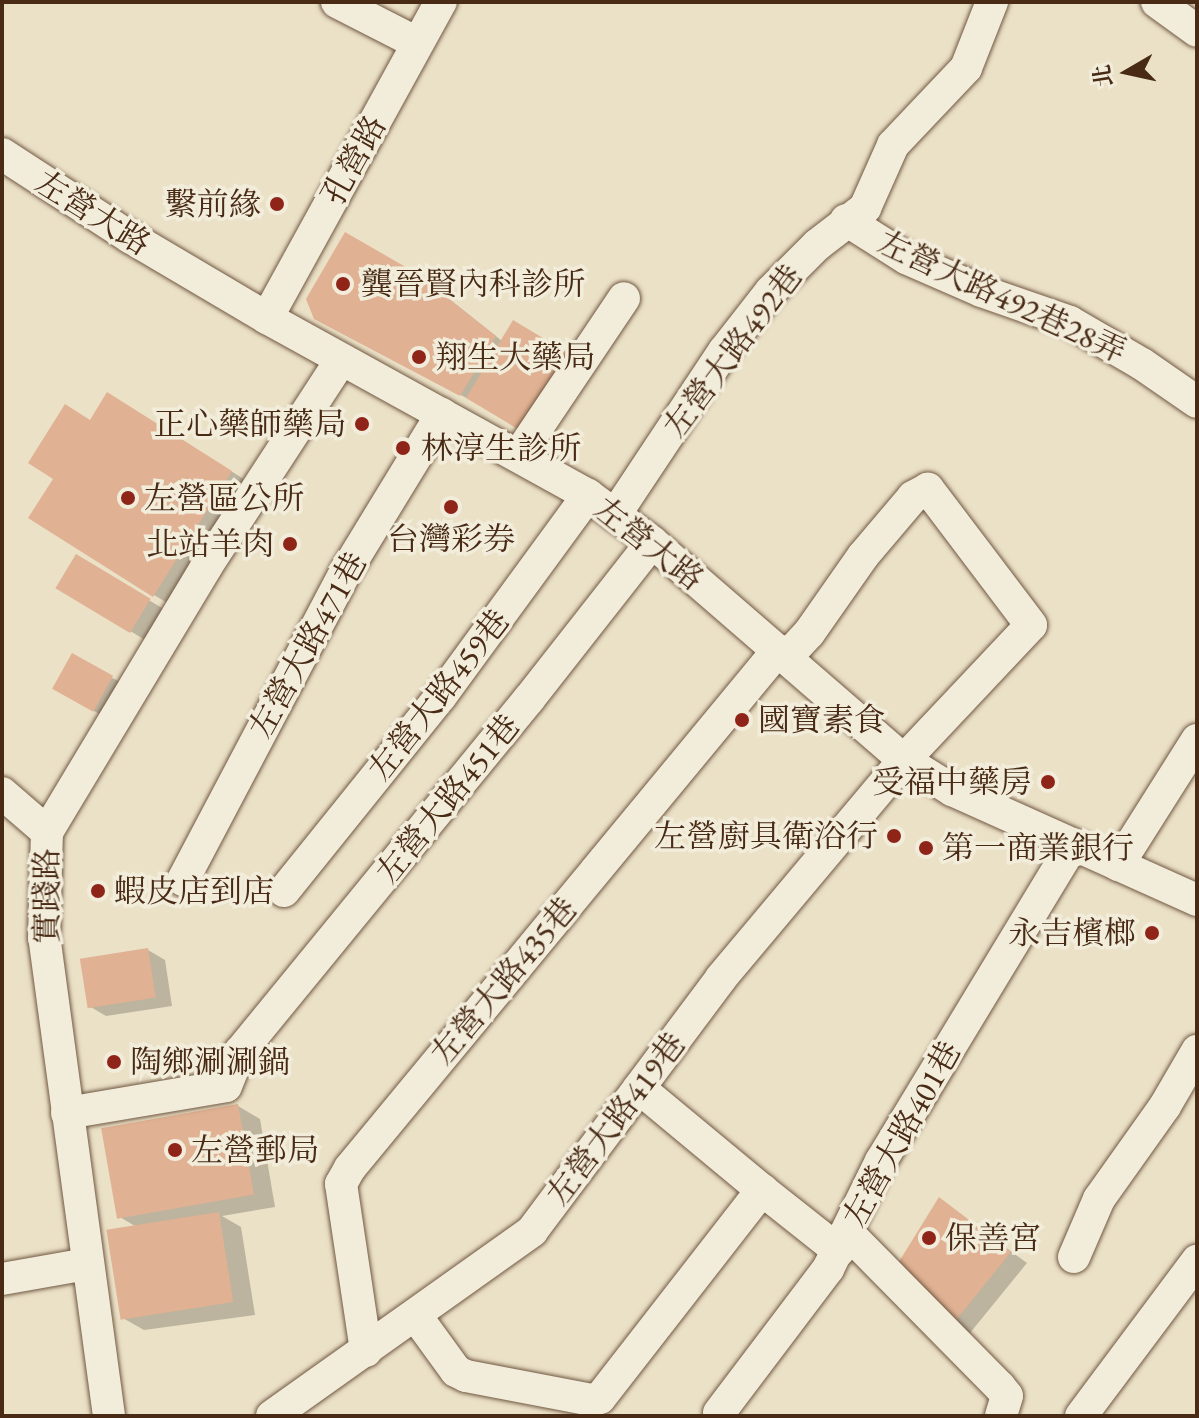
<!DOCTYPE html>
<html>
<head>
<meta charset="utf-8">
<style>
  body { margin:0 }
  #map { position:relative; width:1199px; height:1418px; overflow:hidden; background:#ebe1c7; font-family:"EB Garamond","Noto Serif TC",serif }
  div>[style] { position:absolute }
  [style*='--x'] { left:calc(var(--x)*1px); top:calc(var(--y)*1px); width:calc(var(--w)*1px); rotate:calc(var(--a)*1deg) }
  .shadow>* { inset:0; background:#0003; transform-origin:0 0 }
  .building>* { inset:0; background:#e0b192; transform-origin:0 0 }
  .roads { filter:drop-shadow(0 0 2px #715842) drop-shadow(0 0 2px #715842) }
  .minor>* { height:32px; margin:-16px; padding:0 16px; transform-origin:16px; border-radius:16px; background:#f2ecdb }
  .dots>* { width:22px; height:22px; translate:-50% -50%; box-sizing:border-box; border:4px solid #f2ecdb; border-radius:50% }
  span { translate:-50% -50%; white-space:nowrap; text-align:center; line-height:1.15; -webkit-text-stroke:7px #f2ecdb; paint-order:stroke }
  .street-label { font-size:32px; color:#482a15 }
  .poi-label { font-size:32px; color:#482a15 }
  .right { translate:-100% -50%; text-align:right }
  .left { translate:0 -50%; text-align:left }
  .frame { position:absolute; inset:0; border:4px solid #482a15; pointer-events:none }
  .north { position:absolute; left:1087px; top:32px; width:80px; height:80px; -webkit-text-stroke:6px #f2ecdb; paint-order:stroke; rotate:261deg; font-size:22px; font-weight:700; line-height:32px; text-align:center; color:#482a15 }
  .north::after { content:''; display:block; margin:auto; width:28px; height:36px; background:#482a15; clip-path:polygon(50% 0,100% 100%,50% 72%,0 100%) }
</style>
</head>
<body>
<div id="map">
  <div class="shadow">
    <i style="clip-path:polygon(383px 257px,433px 286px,502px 341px,472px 401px,440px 384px)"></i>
    <i style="clip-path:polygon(130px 407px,253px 485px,176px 608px,154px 595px)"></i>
    <i style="left:77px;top:557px;width:104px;height:36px;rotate:31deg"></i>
    <i style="left:73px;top:656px;width:57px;height:38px;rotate:29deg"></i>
    <i style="clip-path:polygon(148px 950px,165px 960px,172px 1006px,106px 1016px,89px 1006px)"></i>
    <i style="clip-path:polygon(238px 1106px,260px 1119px,275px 1207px,222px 1216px,241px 1227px,255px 1315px,144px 1330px,121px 1317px,140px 1229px,118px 1216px)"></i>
    <i style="clip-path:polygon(940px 1199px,1027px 1263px,970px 1333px,953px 1323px)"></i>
  </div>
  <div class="building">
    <i style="clip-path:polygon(345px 232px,416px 273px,496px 336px,460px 396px,314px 319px,306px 299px)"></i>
    <i style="left:513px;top:320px;width:68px;height:91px;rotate:31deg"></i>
    <i style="clip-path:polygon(107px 392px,232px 471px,153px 597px,28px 518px,53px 479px,28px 463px,65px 404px,90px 420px)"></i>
    <i style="left:76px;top:554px;width:87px;height:40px;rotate:31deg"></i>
    <i style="left:72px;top:653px;width:47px;height:41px;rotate:29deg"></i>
    <i style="left:148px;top:948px;width:50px;height:69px;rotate:81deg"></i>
    <i style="left:238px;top:1104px;width:92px;height:139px;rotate:80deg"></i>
    <i style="clip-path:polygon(939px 1197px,1011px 1252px,952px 1325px,895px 1268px)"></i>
    <i style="left:219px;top:1212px;width:91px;height:114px;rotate:81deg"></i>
  </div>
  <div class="roads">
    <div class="minor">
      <i style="--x:337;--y:2;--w:90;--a:27.1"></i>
      <i style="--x:1157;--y:2;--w:49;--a:35.9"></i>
      <i style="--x:2;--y:154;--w:153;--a:33"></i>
      <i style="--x:130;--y:237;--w:159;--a:30.6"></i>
      <i style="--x:267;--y:318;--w:367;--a:28.9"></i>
      <i style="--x:588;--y:495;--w:79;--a:36.3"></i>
      <i style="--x:652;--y:542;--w:333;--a:40.9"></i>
      <i style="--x:904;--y:760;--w:57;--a:32"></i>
      <i style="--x:952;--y:790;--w:269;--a:24.2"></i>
      <i style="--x:846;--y:220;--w:71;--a:32.3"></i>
      <i style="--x:906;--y:258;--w:82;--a:23.7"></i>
      <i style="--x:981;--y:291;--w:94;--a:19.2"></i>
      <i style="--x:1070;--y:322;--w:83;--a:30.3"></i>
      <i style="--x:1142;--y:364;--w:67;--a:34.6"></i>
      <i style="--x:267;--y:318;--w:361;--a:-61.2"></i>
      <i style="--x:518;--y:456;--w:190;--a:-56.1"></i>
      <i style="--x:615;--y:515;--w:197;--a:-56.4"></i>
      <i style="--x:724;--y:351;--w:76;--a:-51.9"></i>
      <i style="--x:771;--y:291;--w:65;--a:-45"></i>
      <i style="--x:817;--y:245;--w:61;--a:-37.6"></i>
      <i style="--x:865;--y:208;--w:69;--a:-66"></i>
      <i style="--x:893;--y:145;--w:106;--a:-46.5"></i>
      <i style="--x:966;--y:68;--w:71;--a:-68.5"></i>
      <i style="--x:2;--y:793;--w:60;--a:40.9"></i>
      <i style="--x:1118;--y:865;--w:148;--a:-57.7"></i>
      <i style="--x:183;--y:880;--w:349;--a:-62.2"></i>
      <i style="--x:346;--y:571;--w:184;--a:-58.6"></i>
      <i style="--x:284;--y:891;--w:250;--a:-51.2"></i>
      <i style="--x:441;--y:696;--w:249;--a:-53.8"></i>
      <i style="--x:639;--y:1088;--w:160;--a:39.7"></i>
      <i style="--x:67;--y:1113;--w:161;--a:-9.6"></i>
      <i style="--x:226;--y:1086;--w:37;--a:-68"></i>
      <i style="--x:240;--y:1052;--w:456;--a:-50.7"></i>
      <i style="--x:529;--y:699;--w:199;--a:-51.9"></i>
      <i style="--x:848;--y:1233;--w:216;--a:45.4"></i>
      <i style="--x:1000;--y:1387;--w:11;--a:52"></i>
      <i style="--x:1007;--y:1396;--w:21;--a:107"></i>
      <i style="--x:1074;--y:1257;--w:63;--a:-66.7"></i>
      <i style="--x:1099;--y:1199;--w:114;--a:-54.6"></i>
      <i style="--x:1165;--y:1106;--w:64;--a:-59.8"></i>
      <i style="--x:2;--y:1279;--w:86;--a:-10"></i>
      <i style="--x:416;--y:1316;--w:68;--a:54"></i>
      <i style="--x:456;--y:1371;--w:11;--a:27"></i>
      <i style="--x:466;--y:1376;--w:128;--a:10.8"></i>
      <i style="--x:592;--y:1400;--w:8;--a:-14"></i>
      <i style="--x:600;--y:1398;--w:264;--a:-52.1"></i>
      <i style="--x:762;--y:1190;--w:98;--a:38.4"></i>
      <i style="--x:366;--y:1351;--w:169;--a:-98.5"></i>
      <i style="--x:341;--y:1184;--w:18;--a:-61"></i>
      <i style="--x:350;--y:1168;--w:672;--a:-50.43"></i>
      <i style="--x:719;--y:1413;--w:181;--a:-52.9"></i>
      <i style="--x:828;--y:1269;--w:120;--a:-63.9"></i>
      <i style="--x:881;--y:1161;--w:369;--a:-58.8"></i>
      <i style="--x:109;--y:1416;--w:482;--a:-97.7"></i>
      <i style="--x:44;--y:938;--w:106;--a:-88.4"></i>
      <i style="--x:47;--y:832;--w:309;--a:-59"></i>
      <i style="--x:206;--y:567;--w:247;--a:-56.9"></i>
      <i style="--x:272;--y:1416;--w:319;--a:-35.4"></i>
      <i style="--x:532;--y:1231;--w:316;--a:-53.2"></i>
      <i style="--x:721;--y:978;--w:285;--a:-50"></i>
      <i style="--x:904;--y:760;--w:185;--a:-46.7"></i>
      <i style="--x:1031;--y:625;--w:171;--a:-127.1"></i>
      <i style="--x:928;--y:489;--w:17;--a:152"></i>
      <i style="--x:913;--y:497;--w:77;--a:130.3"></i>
      <i style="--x:863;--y:556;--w:94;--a:125"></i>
      <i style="--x:809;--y:633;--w:34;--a:133"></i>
      <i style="--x:1081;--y:1416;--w:194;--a:-53.2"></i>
    </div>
  </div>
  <div class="dots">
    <i style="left:277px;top:204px;background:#8f2418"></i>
    <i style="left:343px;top:284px;background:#8f2418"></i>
    <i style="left:419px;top:357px;background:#8f2418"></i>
    <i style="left:362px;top:424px;background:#8f2418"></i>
    <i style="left:403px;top:448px;background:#8f2418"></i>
    <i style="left:128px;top:498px;background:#8f2418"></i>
    <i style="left:451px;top:507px;background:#8f2418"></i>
    <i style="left:290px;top:544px;background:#8f2418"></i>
    <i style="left:742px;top:720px;background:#8f2418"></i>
    <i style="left:1048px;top:782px;background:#8f2418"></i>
    <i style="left:894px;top:836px;background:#8f2418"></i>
    <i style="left:926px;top:848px;background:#8f2418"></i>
    <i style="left:98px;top:891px;background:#8f2418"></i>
    <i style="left:1152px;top:933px;background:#8f2418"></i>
    <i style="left:114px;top:1062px;background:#8f2418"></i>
    <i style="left:175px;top:1150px;background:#8f2418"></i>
    <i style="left:929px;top:1238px;background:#8f2418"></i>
  </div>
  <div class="street-label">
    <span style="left:354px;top:160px;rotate:-61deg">孔營路</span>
    <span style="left:93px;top:213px;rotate:32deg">左營大路</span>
    <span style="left:1002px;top:297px;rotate:25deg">左營大路492巷28弄</span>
    <span style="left:733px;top:351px;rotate:-53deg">左營大路492巷</span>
    <span style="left:649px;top:544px;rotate:38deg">左營大路</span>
    <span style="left:308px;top:645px;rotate:-61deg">左營大路471巷</span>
    <span style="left:439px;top:695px;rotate:-52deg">左營大路459巷</span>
    <span style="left:448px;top:799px;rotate:-51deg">左營大路451巷</span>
    <span style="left:47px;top:896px;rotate:-90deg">實踐路</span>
    <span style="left:504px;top:981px;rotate:-50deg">左營大路435巷</span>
    <span style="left:616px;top:1119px;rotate:-53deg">左營大路419巷</span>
    <span style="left:902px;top:1134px;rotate:-61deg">左營大路401巷</span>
  </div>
  <div class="poi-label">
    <span class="right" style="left:261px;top:204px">繫前緣</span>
    <span class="left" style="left:361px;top:284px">龔晉賢內科診所</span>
    <span class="left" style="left:435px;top:357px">翔生大藥局</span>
    <span class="right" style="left:346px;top:424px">正心藥師藥局</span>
    <span class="left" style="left:421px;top:448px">林淳生診所</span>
    <span class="left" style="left:144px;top:498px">左營區公所</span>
    <span style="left:451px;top:539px">台灣彩券</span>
    <span class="right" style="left:274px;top:544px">北站羊肉</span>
    <span class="left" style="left:758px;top:720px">國寶素食</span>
    <span class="right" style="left:1032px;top:782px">受福中藥房</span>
    <span class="right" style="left:878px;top:836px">左營廚具衛浴行</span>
    <span class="left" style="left:942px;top:848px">第一商業銀行</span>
    <span class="left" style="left:114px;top:891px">蝦皮店到店</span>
    <span class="right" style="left:1136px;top:933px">永吉檳榔</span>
    <span class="left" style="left:130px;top:1062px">陶鄉涮涮鍋</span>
    <span class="left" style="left:191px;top:1150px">左營郵局</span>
    <span class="left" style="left:945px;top:1238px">保善宮</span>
  </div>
  <div class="frame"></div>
  <div class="north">北</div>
</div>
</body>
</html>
